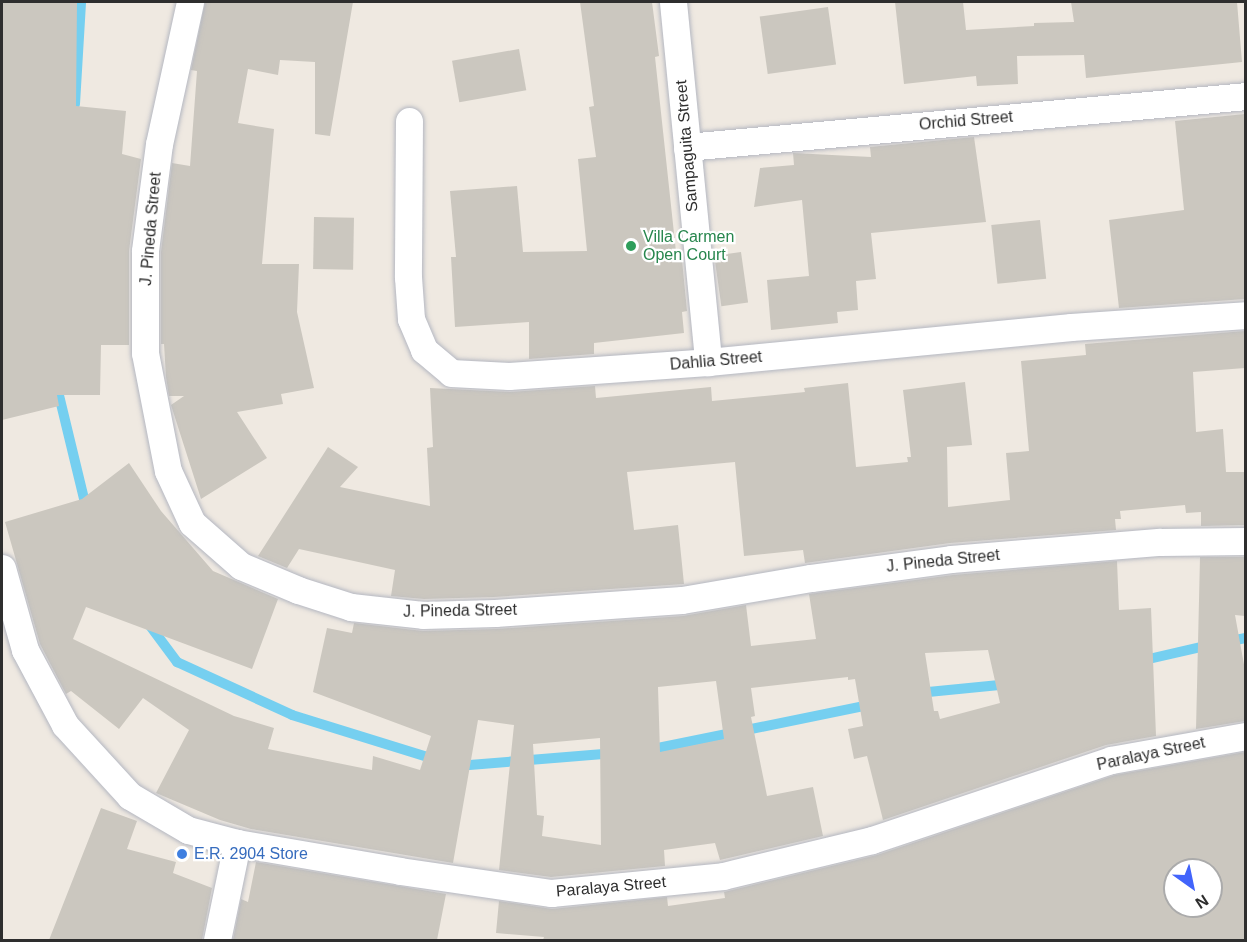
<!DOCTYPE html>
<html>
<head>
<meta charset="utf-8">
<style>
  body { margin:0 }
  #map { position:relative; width:1247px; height:942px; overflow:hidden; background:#efe9e1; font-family:Helvetica,sans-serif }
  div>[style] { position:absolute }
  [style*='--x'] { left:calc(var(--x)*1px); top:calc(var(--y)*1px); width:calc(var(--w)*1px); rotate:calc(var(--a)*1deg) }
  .stream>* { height:10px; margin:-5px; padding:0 5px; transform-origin:5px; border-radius:5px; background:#75cff0 }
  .building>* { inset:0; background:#cbc7bf; transform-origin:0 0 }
  .roads { filter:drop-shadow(0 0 2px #b4b7c1) drop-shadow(0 0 2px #b4b7c1) }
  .minor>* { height:27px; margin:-13.5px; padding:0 13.5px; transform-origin:13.5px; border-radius:13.5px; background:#fff }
  .dots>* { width:16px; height:16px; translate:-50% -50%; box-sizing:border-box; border:3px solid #fff; border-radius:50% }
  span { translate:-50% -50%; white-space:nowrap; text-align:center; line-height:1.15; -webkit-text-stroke:4.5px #fff; paint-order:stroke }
  .street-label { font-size:16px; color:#2e2e2e }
  .leisure-label { font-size:16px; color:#27864d }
  .left { translate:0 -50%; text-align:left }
  .shop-label { font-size:16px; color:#366cbe }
  .frame { position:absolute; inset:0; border:3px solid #2e2e2e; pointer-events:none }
  .north { position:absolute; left:1163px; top:858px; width:60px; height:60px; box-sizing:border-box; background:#fff; border:2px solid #ababab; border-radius:50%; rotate:147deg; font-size:16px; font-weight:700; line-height:24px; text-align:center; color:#2e2e2e }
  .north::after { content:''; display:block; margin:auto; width:21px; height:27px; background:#4264fb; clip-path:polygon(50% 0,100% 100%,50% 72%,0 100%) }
</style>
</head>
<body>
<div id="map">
  <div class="stream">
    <i style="--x:75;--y:104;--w:102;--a:-86.6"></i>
    <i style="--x:56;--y:383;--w:132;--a:76.4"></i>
    <i style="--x:148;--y:623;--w:49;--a:53.4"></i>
    <i style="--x:177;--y:662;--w:127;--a:24.7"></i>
    <i style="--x:292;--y:715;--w:152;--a:17.2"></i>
    <i style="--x:1225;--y:642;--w:21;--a:-11"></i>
    <i style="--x:1140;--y:661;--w:72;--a:-12.9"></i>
    <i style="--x:918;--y:693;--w:92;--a:-5.6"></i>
    <i style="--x:648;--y:750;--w:231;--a:-11.5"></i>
    <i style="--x:457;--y:766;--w:159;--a:-4.7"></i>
  </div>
  <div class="building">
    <i style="clip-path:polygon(2px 2px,77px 2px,76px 106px,126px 111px,122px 154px,141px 159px,129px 251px,129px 345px,101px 345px,100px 395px,57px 395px,59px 406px,2px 420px)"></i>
    <i style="clip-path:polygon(205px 2px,353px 2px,330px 136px,315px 134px,315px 62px,280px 60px,278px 75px,248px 69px,238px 123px,274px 129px,262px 264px,299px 264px,297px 312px,314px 388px,281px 394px,283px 404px,237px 412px,267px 458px,201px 499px,171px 405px,184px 396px,169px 396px,166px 377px,164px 344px,161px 344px,161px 252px,172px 163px,190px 166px,197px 71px,191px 70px)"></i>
    <i style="clip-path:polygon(580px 2px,652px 2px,659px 56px,655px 57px,677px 261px,682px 260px,687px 311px,682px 312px,684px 333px,594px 343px,594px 354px,529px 359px,529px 322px,455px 327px,451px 257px,456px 257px,450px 191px,517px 186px,523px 252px,587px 251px,578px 159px,596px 157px,589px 107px,594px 106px)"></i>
    <i style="clip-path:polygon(895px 2px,963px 2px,966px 30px,1034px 26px,1034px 23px,1074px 22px,1071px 2px,1237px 2px,1242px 62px,1086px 78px,1084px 55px,1017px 56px,1018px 84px,977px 86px,976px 76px,904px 84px)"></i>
    <i style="left:828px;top:7px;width:58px;height:69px;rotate:82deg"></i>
    <i style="left:519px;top:49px;width:42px;height:68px;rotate:80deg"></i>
    <i style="clip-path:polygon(1245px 114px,1245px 299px,1119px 308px,1109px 220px,1184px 210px,1175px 121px)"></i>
    <i style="clip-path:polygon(974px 137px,986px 222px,871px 233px,876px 279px,856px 281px,858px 310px,837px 312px,838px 323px,771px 330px,767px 280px,809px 276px,802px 200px,754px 207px,760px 168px,794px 165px,793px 153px,871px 157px,870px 147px)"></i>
    <i style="left:314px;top:217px;width:40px;height:52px;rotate:1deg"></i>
    <i style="left:1040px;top:220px;width:59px;height:49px;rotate:84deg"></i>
    <i style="left:741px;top:252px;width:51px;height:27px;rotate:82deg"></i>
    <i style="clip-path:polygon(1245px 331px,1245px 368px,1193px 372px,1196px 432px,1223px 429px,1226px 472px,1245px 472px,1245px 525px,1201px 526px,1201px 512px,1186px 513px,1185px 505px,1120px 511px,1121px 519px,1115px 519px,1116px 530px,950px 543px,805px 563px,803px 550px,744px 556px,735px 462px,627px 472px,634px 530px,678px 525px,684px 584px,494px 597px,424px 599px,391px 596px,395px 570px,299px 549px,287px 568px,258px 556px,328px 447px,358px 467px,340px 487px,430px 506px,427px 448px,433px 447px,430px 388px,510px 392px,595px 386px,596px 398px,711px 387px,712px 401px,805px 392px,804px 388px,848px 383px,856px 467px,908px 462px,907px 457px,911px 457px,903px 390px,965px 382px,972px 445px,947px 447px,948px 507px,1010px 500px,1006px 453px,1029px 451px,1021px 361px,1086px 355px,1085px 344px)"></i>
    <i style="clip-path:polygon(evenodd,129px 463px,161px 511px,213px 571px,278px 599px,252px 669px,86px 607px,73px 639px,234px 716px,274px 728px,268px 749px,372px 770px,373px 756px,420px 770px,431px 736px,313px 692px,327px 628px,352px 633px,354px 623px,423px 631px,496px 629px,683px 616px,746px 605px,751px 646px,816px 639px,809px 594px,953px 575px,1117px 561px,1119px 610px,1151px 608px,1156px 736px,1106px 745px,883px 820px,867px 756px,854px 759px,848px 729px,863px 726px,855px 679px,848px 680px,848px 677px,751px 688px,755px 716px,751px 717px,767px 796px,813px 787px,823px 836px,720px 860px,715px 843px,664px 850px,665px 866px,551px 877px,499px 870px,514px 725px,478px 720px,453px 863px,251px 829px,220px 820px,156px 793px,189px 730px,143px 698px,119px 729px,71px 691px,66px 694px,40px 644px,5px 522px,82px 499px,129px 463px,988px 650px,1000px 703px,940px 719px,938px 711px,934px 711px,925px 653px,988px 650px,129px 463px,716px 681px,724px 739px,660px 752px,658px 687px,716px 681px,129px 463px,600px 738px,601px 845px,542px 836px,544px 816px,537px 815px,533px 744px,600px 738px)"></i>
    <i style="clip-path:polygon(1200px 557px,1245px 557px,1245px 616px,1235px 615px,1245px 670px,1245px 721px,1196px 729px)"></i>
    <i style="clip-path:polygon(evenodd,1245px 752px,1245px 940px,543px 940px,544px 937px,496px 933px,499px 901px,552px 909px,667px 897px,668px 906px,725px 898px,724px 892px,877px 855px,1115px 775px,1245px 752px,1175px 870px,1211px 870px,1211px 906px,1175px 906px,1175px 870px)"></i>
    <i style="clip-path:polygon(101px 808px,137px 821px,127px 849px,176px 862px,173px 873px,212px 888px,202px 940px,49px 940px)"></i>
    <i style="clip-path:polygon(256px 862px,446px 894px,437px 940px,233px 940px,241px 899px,248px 902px)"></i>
  </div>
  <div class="roads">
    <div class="minor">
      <i style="--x:190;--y:2;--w:145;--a:102.3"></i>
      <i style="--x:159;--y:144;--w:108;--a:97.5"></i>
      <i style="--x:145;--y:251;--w:102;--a:90"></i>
      <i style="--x:145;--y:353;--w:120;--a:79"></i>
      <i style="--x:168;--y:471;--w:57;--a:65.2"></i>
      <i style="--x:192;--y:523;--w:65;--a:41.3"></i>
      <i style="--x:241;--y:566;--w:62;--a:22.8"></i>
      <i style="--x:298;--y:590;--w:56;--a:17.8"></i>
      <i style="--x:351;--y:607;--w:72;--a:6.3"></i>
      <i style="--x:423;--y:615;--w:72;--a:-1.6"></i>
      <i style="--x:495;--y:613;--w:187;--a:-4"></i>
      <i style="--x:682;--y:600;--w:131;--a:-9.7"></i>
      <i style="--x:811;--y:578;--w:141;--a:-7.7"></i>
      <i style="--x:951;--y:559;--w:210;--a:-4.7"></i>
      <i style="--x:1160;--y:542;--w:86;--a:-0.7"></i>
      <i style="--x:673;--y:2;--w:362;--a:84.4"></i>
      <i style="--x:409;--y:121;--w:156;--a:90.4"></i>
      <i style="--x:408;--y:277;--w:42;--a:85.9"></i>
      <i style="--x:411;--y:319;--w:34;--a:67"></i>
      <i style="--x:424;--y:350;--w:35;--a:40"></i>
      <i style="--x:451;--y:373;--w:58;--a:3"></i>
      <i style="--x:509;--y:376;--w:199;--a:-4"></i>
      <i style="--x:708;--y:362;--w:365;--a:-5.5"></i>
      <i style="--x:1071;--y:327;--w:175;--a:-3.9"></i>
      <i style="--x:687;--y:147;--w:561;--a:-5.21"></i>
      <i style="--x:2;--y:568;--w:85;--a:74.3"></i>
      <i style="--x:25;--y:650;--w:85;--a:61.9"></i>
      <i style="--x:65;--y:725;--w:96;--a:47.5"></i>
      <i style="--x:130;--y:796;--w:67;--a:30.4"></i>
      <i style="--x:188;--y:830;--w:51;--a:14.9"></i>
      <i style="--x:237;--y:843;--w:165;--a:9.7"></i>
      <i style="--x:400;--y:871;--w:153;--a:8.3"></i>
      <i style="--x:551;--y:893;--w:173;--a:-5.6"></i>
      <i style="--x:723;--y:876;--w:153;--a:-13.6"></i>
      <i style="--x:872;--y:840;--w:252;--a:-18.5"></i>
      <i style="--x:1111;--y:760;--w:137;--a:-10.1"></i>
      <i style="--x:217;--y:940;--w:99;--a:-78.3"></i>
    </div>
  </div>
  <div class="dots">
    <i style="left:631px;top:246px;background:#2e9e5b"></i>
    <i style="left:182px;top:854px;background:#3f7fe0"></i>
  </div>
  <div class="street-label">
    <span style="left:966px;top:121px;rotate:-5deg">Orchid Street</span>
    <span style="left:687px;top:146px;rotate:-95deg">Sampaguita Street</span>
    <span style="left:151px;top:229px;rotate:-85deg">J. Pineda Street</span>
    <span style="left:716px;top:361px;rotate:-5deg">Dahlia Street</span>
    <span style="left:943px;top:561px;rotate:-6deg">J. Pineda Street</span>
    <span style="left:460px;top:611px;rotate:-1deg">J. Pineda Street</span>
    <span style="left:1151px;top:754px;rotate:-12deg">Paralaya Street</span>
    <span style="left:611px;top:887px;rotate:-5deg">Paralaya Street</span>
  </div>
  <div class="leisure-label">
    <span class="left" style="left:643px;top:246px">Villa Carmen<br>Open Court</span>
  </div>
  <div class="shop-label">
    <span class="left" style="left:194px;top:854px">E.R. 2904 Store</span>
  </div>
  <div class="frame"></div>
  <div class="north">N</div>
</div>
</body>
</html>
